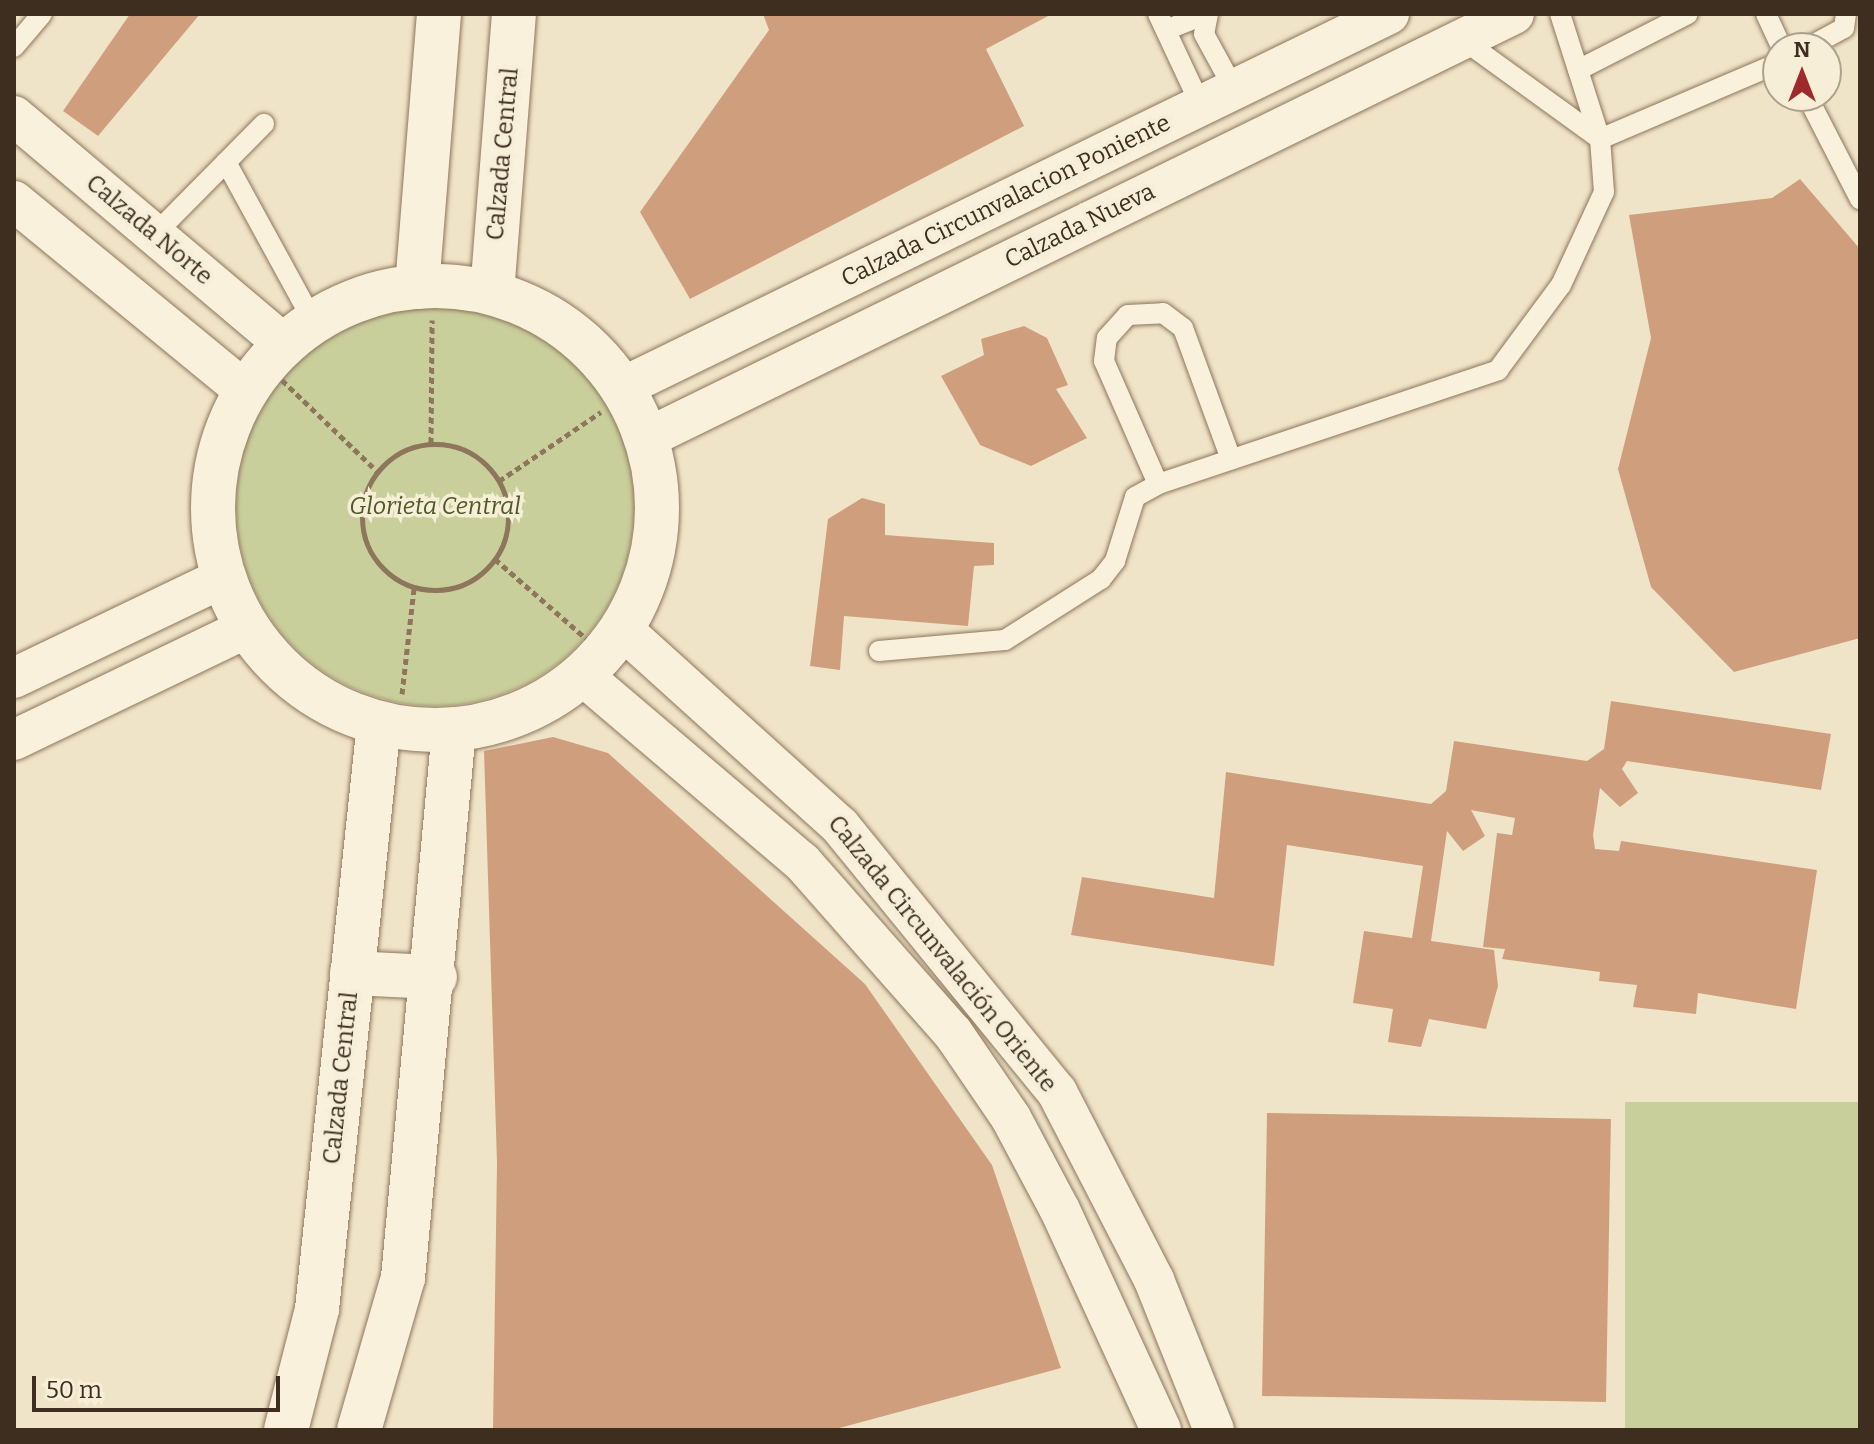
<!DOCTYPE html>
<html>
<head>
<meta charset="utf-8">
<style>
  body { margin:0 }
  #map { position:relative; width:1874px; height:1444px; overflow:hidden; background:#f0e4c8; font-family:Bitter,serif }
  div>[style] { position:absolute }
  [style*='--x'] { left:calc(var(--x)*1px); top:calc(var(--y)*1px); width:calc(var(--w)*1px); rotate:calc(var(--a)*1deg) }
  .green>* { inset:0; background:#c9cf9b; transform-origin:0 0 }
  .round { border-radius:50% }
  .building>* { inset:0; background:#cf9f7d; transform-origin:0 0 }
  .path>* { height:5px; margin-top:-2.5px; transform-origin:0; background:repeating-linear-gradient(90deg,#8d765c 0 6px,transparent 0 10px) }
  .path>.ring { margin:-2.5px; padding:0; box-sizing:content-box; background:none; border:5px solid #8d765c; border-radius:50% }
  .roads { filter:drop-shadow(0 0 2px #8d765c) drop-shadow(0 0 2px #8d765c) }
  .service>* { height:20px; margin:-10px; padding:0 10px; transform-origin:10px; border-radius:10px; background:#faf1dc }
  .minor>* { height:40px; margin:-20px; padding:0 20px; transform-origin:20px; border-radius:20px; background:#faf1dc }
  .tertiary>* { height:44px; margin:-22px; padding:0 22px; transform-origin:22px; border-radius:22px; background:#faf1dc }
  .tertiary>.ring { margin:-22px; padding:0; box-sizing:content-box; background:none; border:44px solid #faf1dc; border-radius:50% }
  span { translate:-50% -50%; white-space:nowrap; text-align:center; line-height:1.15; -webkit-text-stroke:7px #f7eed8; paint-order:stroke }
  .street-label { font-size:24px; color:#3d2e20 }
  .park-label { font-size:24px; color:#4d5a26; font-style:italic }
  .frame { position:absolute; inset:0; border:16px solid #3d2e20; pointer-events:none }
  .north { position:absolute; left:1762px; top:32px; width:80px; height:80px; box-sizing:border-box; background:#f7eed8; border:2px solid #ada18e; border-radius:50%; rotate:0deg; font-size:22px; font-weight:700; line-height:32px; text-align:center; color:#3d2e20 }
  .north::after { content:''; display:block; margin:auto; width:28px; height:36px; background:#9e2a2b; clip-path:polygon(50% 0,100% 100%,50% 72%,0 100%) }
  .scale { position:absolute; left:32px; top:1376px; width:248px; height:36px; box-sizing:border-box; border:4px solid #3d2e20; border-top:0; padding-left:10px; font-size:24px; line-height:28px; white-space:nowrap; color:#3d2e20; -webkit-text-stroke:6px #f7eed8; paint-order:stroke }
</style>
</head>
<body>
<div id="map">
  <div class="green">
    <i class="round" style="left:236px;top:308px;width:398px;height:398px"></i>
    <i style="left:1625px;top:1102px;width:235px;height:328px"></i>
  </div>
  <div class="building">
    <i style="clip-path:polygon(130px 14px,200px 14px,98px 136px,63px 111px)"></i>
    <i style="clip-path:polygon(763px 14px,1052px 14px,986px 49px,1024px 126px,690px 299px,640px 212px,769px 30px)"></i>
    <i style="clip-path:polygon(1800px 179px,1860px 249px,1860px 638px,1734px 672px,1651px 587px,1618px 469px,1651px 338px,1629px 215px,1772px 198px)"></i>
    <i style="clip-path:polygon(1024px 326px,1047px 338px,1068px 385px,1056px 389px,1087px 438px,1031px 466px,980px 445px,941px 376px,984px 355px,981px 339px)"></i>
    <i style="clip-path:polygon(862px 498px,885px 504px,885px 535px,994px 543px,994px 565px,974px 566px,968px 626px,844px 616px,840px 670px,810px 666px,828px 519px)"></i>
    <i style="clip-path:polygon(1611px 701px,1831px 734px,1821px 790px,1627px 761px,1622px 769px,1638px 793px,1620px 807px,1600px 788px,1593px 835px,1595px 849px,1619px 851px,1621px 841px,1817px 870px,1796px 1009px,1698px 993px,1696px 1014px,1633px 1007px,1637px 985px,1599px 981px,1600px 972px,1502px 959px,1505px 949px,1483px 947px,1497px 833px,1512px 835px,1515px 818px,1471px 810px,1485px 836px,1463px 851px,1447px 831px,1431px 941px,1494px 950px,1498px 986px,1486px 1029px,1429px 1019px,1421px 1047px,1388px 1042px,1393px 1009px,1353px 1003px,1364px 931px,1412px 938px,1423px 866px,1287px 845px,1274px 966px,1071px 935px,1082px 877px,1214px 898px,1226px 772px,1431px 804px,1446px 791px,1454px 741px,1587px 761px,1604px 749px)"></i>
    <i style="clip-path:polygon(553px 737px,608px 753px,865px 984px,992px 1165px,1061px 1368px,832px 1430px,493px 1430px,497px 1163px,484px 751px)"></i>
    <i style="left:1267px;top:1113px;width:344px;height:283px;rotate:1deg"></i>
  </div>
  <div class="path">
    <i style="--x:282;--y:380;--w:132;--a:43.8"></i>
    <i style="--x:431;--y:443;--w:123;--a:-89.5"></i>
    <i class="ring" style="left:362px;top:444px;width:141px;height:141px"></i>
    <i style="--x:499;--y:481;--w:123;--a:-34.1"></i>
    <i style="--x:495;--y:559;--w:123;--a:41.1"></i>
    <i style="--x:402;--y:694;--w:107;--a:-83.5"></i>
  </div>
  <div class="roads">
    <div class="service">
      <i style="--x:1158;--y:14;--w:102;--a:64.9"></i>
      <i style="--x:1208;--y:14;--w:20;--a:101"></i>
      <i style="--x:1204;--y:34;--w:63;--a:61.4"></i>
      <i style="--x:1766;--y:14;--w:38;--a:65"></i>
      <i style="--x:1166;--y:30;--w:43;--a:-21.8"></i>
      <i style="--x:1462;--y:39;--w:170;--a:35.9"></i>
      <i style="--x:14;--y:47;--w:43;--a:-49.7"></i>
      <i style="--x:1807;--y:48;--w:42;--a:-28.4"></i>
      <i style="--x:1844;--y:28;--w:14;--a:-82"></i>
      <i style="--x:1578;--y:70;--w:123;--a:-27"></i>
      <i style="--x:1807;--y:96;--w:116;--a:62.8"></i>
      <i style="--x:1600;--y:139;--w:194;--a:-23.1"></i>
      <i style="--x:226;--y:162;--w:179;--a:61.3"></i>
      <i style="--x:155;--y:234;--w:155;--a:-45.3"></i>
      <i style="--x:1158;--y:484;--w:134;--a:-113.7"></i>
      <i style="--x:1104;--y:361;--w:23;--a:-83"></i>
      <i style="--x:1107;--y:338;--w:31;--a:-48"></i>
      <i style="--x:1128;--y:315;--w:35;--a:-3"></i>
      <i style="--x:1163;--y:313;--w:25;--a:37"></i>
      <i style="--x:1183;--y:328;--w:140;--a:69.9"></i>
      <i style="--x:879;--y:651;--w:126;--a:-5"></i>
      <i style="--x:1005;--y:640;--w:114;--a:-32.4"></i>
      <i style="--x:1101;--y:579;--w:23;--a:-52"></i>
      <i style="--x:1115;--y:561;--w:67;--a:-72.6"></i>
      <i style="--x:1135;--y:497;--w:26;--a:-29"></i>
      <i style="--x:1158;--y:484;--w:359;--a:-18.5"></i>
      <i style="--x:1498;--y:370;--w:106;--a:-53.5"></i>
      <i style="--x:1561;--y:285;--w:102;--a:-65.2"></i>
      <i style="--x:1604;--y:192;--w:53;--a:-94.3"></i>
      <i style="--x:1600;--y:139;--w:131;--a:-107.7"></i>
    </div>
    <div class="minor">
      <i style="--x:14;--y:116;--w:353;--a:40.2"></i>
      <i style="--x:14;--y:201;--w:299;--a:39.4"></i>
      <i style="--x:623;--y:387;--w:852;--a:-25.96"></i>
      <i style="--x:647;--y:438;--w:965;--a:-26.06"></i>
      <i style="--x:622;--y:629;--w:294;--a:42.1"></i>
      <i style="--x:840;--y:826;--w:343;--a:50.8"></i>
      <i style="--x:1057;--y:1092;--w:212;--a:62.7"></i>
      <i style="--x:1154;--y:1280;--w:162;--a:68.2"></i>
      <i style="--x:582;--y:675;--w:289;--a:40.4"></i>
      <i style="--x:802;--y:862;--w:228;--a:48.6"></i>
      <i style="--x:953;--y:1033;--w:103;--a:55.7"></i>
      <i style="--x:1011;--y:1118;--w:104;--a:62"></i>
      <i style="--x:1060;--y:1210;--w:242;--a:65.3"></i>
      <i style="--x:14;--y:678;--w:232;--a:-25.6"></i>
      <i style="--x:14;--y:740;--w:259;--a:-25.7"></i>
    </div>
    <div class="tertiary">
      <i class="ring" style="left:213px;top:286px;width:400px;height:400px"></i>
      <i style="--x:417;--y:287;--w:274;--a:-85.4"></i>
      <i style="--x:492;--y:293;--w:280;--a:-85.5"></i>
      <i style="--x:352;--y:973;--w:83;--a:2.8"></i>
      <i style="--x:286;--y:1430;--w:125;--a:-75.6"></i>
      <i style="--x:317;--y:1309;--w:589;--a:-83.96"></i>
      <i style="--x:359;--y:1430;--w:158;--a:-73.9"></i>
      <i style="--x:403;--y:1278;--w:551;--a:-84.69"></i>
    </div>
  </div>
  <div class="street-label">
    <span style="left:503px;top:154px;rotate:-85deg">Calzada Central</span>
    <span style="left:1006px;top:201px;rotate:-26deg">Calzada Circunvalacion Poniente</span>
    <span style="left:1080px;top:226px;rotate:-26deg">Calzada Nueva</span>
    <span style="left:149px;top:230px;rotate:40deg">Calzada Norte</span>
    <span style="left:942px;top:954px;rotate:51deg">Calzada Circunvalación Oriente</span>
    <span style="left:341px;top:1078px;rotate:-84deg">Calzada Central</span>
  </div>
  <div class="park-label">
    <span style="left:435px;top:507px">Glorieta Central</span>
  </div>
  <div class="frame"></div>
  <div class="north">N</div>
  <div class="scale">50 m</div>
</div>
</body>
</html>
